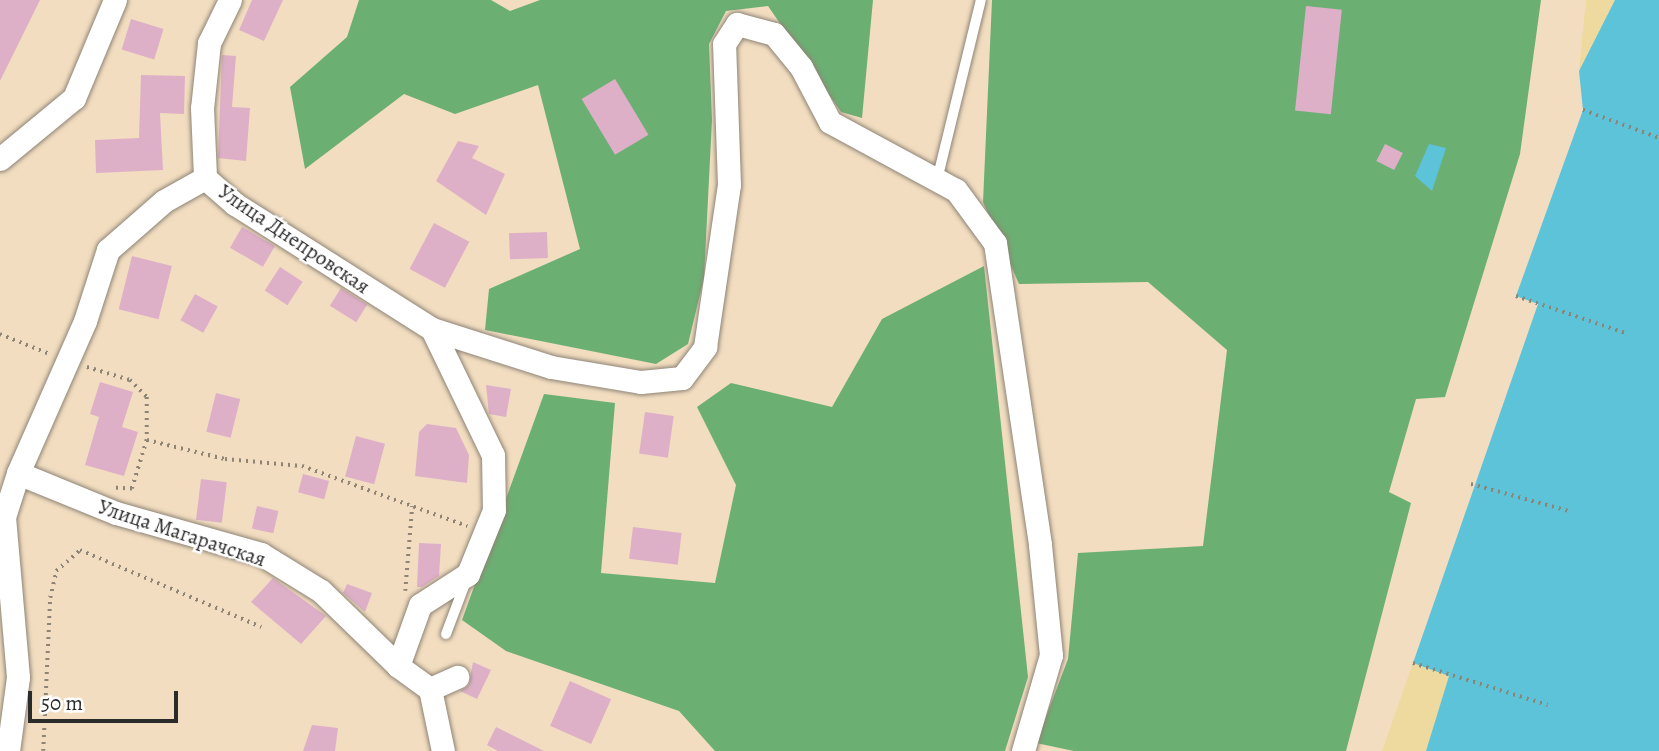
<!DOCTYPE html>
<html>
<head>
<meta charset="utf-8">
<style>
  body { margin:0 }
  #map { position:relative; width:1659px; height:751px; overflow:hidden; background:#f2ddc0; font-family:Alegreya,serif }
  div>[style] { position:absolute }
  [style*='--x'] { left:calc(var(--x)*1px); top:calc(var(--y)*1px); width:calc(var(--w)*1px); rotate:calc(var(--a)*1deg) }
  .forest>* { inset:0; background:#6caf73 }
  .sand>* { inset:0; background:#eeda9e }
  .water>* { inset:0; background:#5cc3d8 }
  .building>* { inset:0; background:#deb0c8; transform-origin:0 0 }
  .path>* { height:3.5px; margin-top:-1.75px; transform-origin:0; background:repeating-linear-gradient(90deg,#8e8476 0 2px,transparent 0 7px) }
  .roads { filter:drop-shadow(0 0 2px #8e8476) drop-shadow(0 0 2px #8e8476) }
  .service>* { height:10px; margin:-5px; padding:0 5px; transform-origin:5px; border-radius:5px; background:#fff }
  .minor>* { height:23px; margin:-11.5px; padding:0 11.5px; transform-origin:11.5px; border-radius:11.5px; background:#fff }
  span { translate:-50% -50%; white-space:nowrap; text-align:center; line-height:1.15; -webkit-text-stroke:5px #fff; paint-order:stroke }
  .street-label { font-size:21px; color:#2b2b2b }
  .scale { position:absolute; left:28px; top:691px; width:150px; height:32px; box-sizing:border-box; border:4px solid #2b2b2b; border-top:0; padding-left:9px; font-size:21px; line-height:24px; white-space:nowrap; color:#2b2b2b; -webkit-text-stroke:5px #fff; paint-order:stroke }
</style>
</head>
<body>
<div id="map">
  <div class="forest">
    <i style="clip-path:polygon(359px 0,491px 0,510px 11px,540px 0,873px 0,862px 118px,841px 112px,768px 6px,726px 11px,709px 44px,712px 120px,704px 278px,688px 344px,656px 364px,485px 330px,489px 289px,580px 249px,538px 85px,455px 114px,404px 94px,305px 169px,290px 87px,347px 37px)"></i>
    <i style="clip-path:polygon(992px 0,1541px 0,1520px 154px,1445px 397px,1416px 399px,1389px 492px,1411px 503px,1346px 751px,1074px 751px,1036px 743px,1068px 659px,1078px 553px,1203px 546px,1227px 350px,1148px 282px,1019px 284px,983px 202px)"></i>
    <i style="clip-path:polygon(984px 266px,1028px 677px,1005px 751px,715px 751px,679px 711px,506px 651px,462px 620px,544px 394px,615px 403px,601px 573px,715px 583px,736px 485px,697px 407px,731px 383px,832px 407px,882px 319px)"></i>
  </div>
  <div class="sand">
    <i style="clip-path:polygon(1586px 0,1615px 0,1579px 71px)"></i>
    <i style="clip-path:polygon(1413px 663px,1450px 676px,1426px 751px,1382px 751px)"></i>
  </div>
  <div class="water">
    <i style="clip-path:polygon(1615px 0,1659px 0,1659px 751px,1426px 751px,1449px 676px,1413px 663px,1538px 304px,1516px 296px,1583px 110px,1579px 71px)"></i>
    <i style="clip-path:polygon(1429px 144px,1446px 148px,1432px 191px,1415px 176px)"></i>
  </div>
  <div class="building">
    <i style="clip-path:polygon(0 0,40px 0,0 81px)"></i>
    <i style="clip-path:polygon(252px 0,283px 0,264px 41px,239px 30px)"></i>
    <i style="left:1306px;top:6px;width:36px;height:105px;rotate:6deg"></i>
    <i style="left:131px;top:19px;width:34px;height:32px;rotate:17deg"></i>
    <i style="clip-path:polygon(222px 55px,236px 56px,232px 107px,250px 108px,246px 161px,218px 158px)"></i>
    <i style="clip-path:polygon(141px 75px,185px 76px,184px 114px,160px 113px,163px 170px,96px 173px,95px 140px,139px 138px)"></i>
    <i style="left:615px;top:79px;width:65px;height:39px;rotate:59deg"></i>
    <i style="clip-path:polygon(458px 141px,479px 146px,472px 158px,505px 174px,486px 215px,436px 181px)"></i>
    <i style="left:1385px;top:144px;width:20px;height:19px;rotate:27deg"></i>
    <i style="left:434px;top:223px;width:40px;height:52px;rotate:28deg"></i>
    <i style="left:242px;top:227px;width:38px;height:24px;rotate:30deg"></i>
    <i style="left:547px;top:232px;width:26px;height:38px;rotate:88deg"></i>
    <i style="left:132px;top:256px;width:41px;height:55px;rotate:14deg"></i>
    <i style="left:280px;top:267px;width:27px;height:28px;rotate:33deg"></i>
    <i style="left:341px;top:288px;width:31px;height:21px;rotate:32deg"></i>
    <i style="left:195px;top:294px;width:26px;height:30px;rotate:29deg"></i>
    <i style="clip-path:polygon(100px 382px,133px 392px,122px 427px,138px 432px,124px 476px,85px 465px,99px 417px,90px 414px)"></i>
    <i style="clip-path:polygon(486px 385px,511px 389px,506px 417px,489px 414px)"></i>
    <i style="left:216px;top:393px;width:25px;height:40px;rotate:14deg"></i>
    <i style="left:645px;top:412px;width:29px;height:42px;rotate:8deg"></i>
    <i style="clip-path:polygon(427px 424px,456px 428px,469px 455px,467px 483px,415px 476px,419px 432px)"></i>
    <i style="left:356px;top:436px;width:30px;height:42px;rotate:15deg"></i>
    <i style="left:303px;top:474px;width:27px;height:19px;rotate:15deg"></i>
    <i style="left:201px;top:479px;width:26px;height:41px;rotate:7deg"></i>
    <i style="left:257px;top:506px;width:22px;height:23px;rotate:13deg"></i>
    <i style="left:633px;top:527px;width:49px;height:32px;rotate:7deg"></i>
    <i style="clip-path:polygon(419px 543px,441px 544px,439px 576px,422px 587px,417px 587px)"></i>
    <i style="clip-path:polygon(273px 578px,326px 616px,301px 644px,251px 602px)"></i>
    <i style="clip-path:polygon(347px 584px,372px 593px,365px 612px,343px 593px)"></i>
    <i style="clip-path:polygon(473px 662px,491px 670px,477px 699px,460px 691px,469px 685px)"></i>
    <i style="left:570px;top:681px;width:45px;height:49px;rotate:24deg"></i>
    <i style="clip-path:polygon(312px 725px,338px 728px,335px 751px,303px 751px)"></i>
    <i style="clip-path:polygon(496px 727px,544px 751px,498px 751px,487px 745px)"></i>
  </div>
  <div class="path">
    <i style="--x:1583;--y:110;--w:81;--a:20.2"></i>
    <i style="--x:1516;--y:296;--w:115;--a:18.7"></i>
    <i style="--x:0;--y:334;--w:54;--a:21.8"></i>
    <i style="--x:87;--y:367;--w:45;--a:16.8"></i>
    <i style="--x:130;--y:380;--w:24;--a:45"></i>
    <i style="--x:147;--y:397;--w:43;--a:90"></i>
    <i style="--x:147;--y:440;--w:51;--a:107"></i>
    <i style="--x:132;--y:489;--w:19;--a:-177"></i>
    <i style="--x:147;--y:440;--w:80;--a:13.7"></i>
    <i style="--x:225;--y:459;--w:77;--a:5.2"></i>
    <i style="--x:302;--y:466;--w:176;--a:20"></i>
    <i style="--x:1471;--y:484;--w:102;--a:15.4"></i>
    <i style="--x:405;--y:591;--w:85;--a:-85.3"></i>
    <i style="--x:1413;--y:663;--w:141;--a:17.3"></i>
    <i style="--x:43;--y:751;--w:153;--a:-87.4"></i>
    <i style="--x:50;--y:598;--w:28;--a:-77"></i>
    <i style="--x:56;--y:571;--w:32;--a:-41"></i>
    <i style="--x:80;--y:550;--w:197;--a:23"></i>
  </div>
  <div class="roads">
    <div class="service">
      <i style="--x:937;--y:180;--w:185;--a:-76.3"></i>
      <i style="--x:446;--y:634;--w:57;--a:-69.3"></i>
    </div>
    <div class="minor">
      <i style="--x:230;--y:0;--w:48;--a:116"></i>
      <i style="--x:209;--y:43;--w:65;--a:96.1"></i>
      <i style="--x:202;--y:108;--w:70;--a:87.5"></i>
      <i style="--x:205;--y:178;--w:40;--a:41"></i>
      <i style="--x:235;--y:204;--w:233;--a:32.4"></i>
      <i style="--x:432;--y:329;--w:125;--a:17.7"></i>
      <i style="--x:551;--y:367;--w:91;--a:9.5"></i>
      <i style="--x:641;--y:382;--w:41;--a:-5.6"></i>
      <i style="--x:682;--y:378;--w:39;--a:-53"></i>
      <i style="--x:705;--y:347;--w:164;--a:-81.6"></i>
      <i style="--x:729;--y:185;--w:141;--a:-92"></i>
      <i style="--x:724;--y:44;--w:24;--a:-57"></i>
      <i style="--x:737;--y:24;--w:38;--a:15"></i>
      <i style="--x:774;--y:34;--w:43;--a:50.7"></i>
      <i style="--x:801;--y:67;--w:62;--a:62.2"></i>
      <i style="--x:830;--y:122;--w:143;--a:28.4"></i>
      <i style="--x:956;--y:190;--w:66;--a:53.7"></i>
      <i style="--x:995;--y:243;--w:305;--a:81.5"></i>
      <i style="--x:1040;--y:545;--w:111;--a:84.3"></i>
      <i style="--x:1051;--y:655;--w:100;--a:106.3"></i>
      <i style="--x:0;--y:159;--w:96;--a:-39.5"></i>
      <i style="--x:74;--y:98;--w:106;--a:-67.3"></i>
      <i style="--x:432;--y:329;--w:140;--a:64.2"></i>
      <i style="--x:493;--y:455;--w:55;--a:89"></i>
      <i style="--x:494;--y:510;--w:69;--a:112.1"></i>
      <i style="--x:468;--y:574;--w:57;--a:147.1"></i>
      <i style="--x:420;--y:605;--w:65;--a:109.8"></i>
      <i style="--x:398;--y:666;--w:39;--a:36"></i>
      <i style="--x:430;--y:689;--w:30;--a:-24"></i>
      <i style="--x:18;--y:473;--w:106;--a:22.2"></i>
      <i style="--x:116;--y:513;--w:151;--a:15.8"></i>
      <i style="--x:261;--y:554;--w:70;--a:31.7"></i>
      <i style="--x:321;--y:591;--w:107;--a:44.2"></i>
      <i style="--x:430;--y:689;--w:63;--a:78.2"></i>
      <i style="--x:8;--y:751;--w:75;--a:-82.3"></i>
      <i style="--x:18;--y:677;--w:161;--a:-95"></i>
      <i style="--x:4;--y:517;--w:46;--a:-72.3"></i>
      <i style="--x:18;--y:473;--w:166;--a:-66.2"></i>
      <i style="--x:85;--y:321;--w:75;--a:-72.1"></i>
      <i style="--x:108;--y:250;--w:74;--a:-41.2"></i>
      <i style="--x:164;--y:201;--w:47;--a:-29.3"></i>
    </div>
  </div>
  <div class="street-label">
    <span style="left:294px;top:239px;rotate:34deg">Улица Днепровская</span>
    <span style="left:182px;top:533px;rotate:18deg">Улица Магарачская</span>
  </div>
  <div class="scale">50 m</div>
</div>
</body>
</html>
